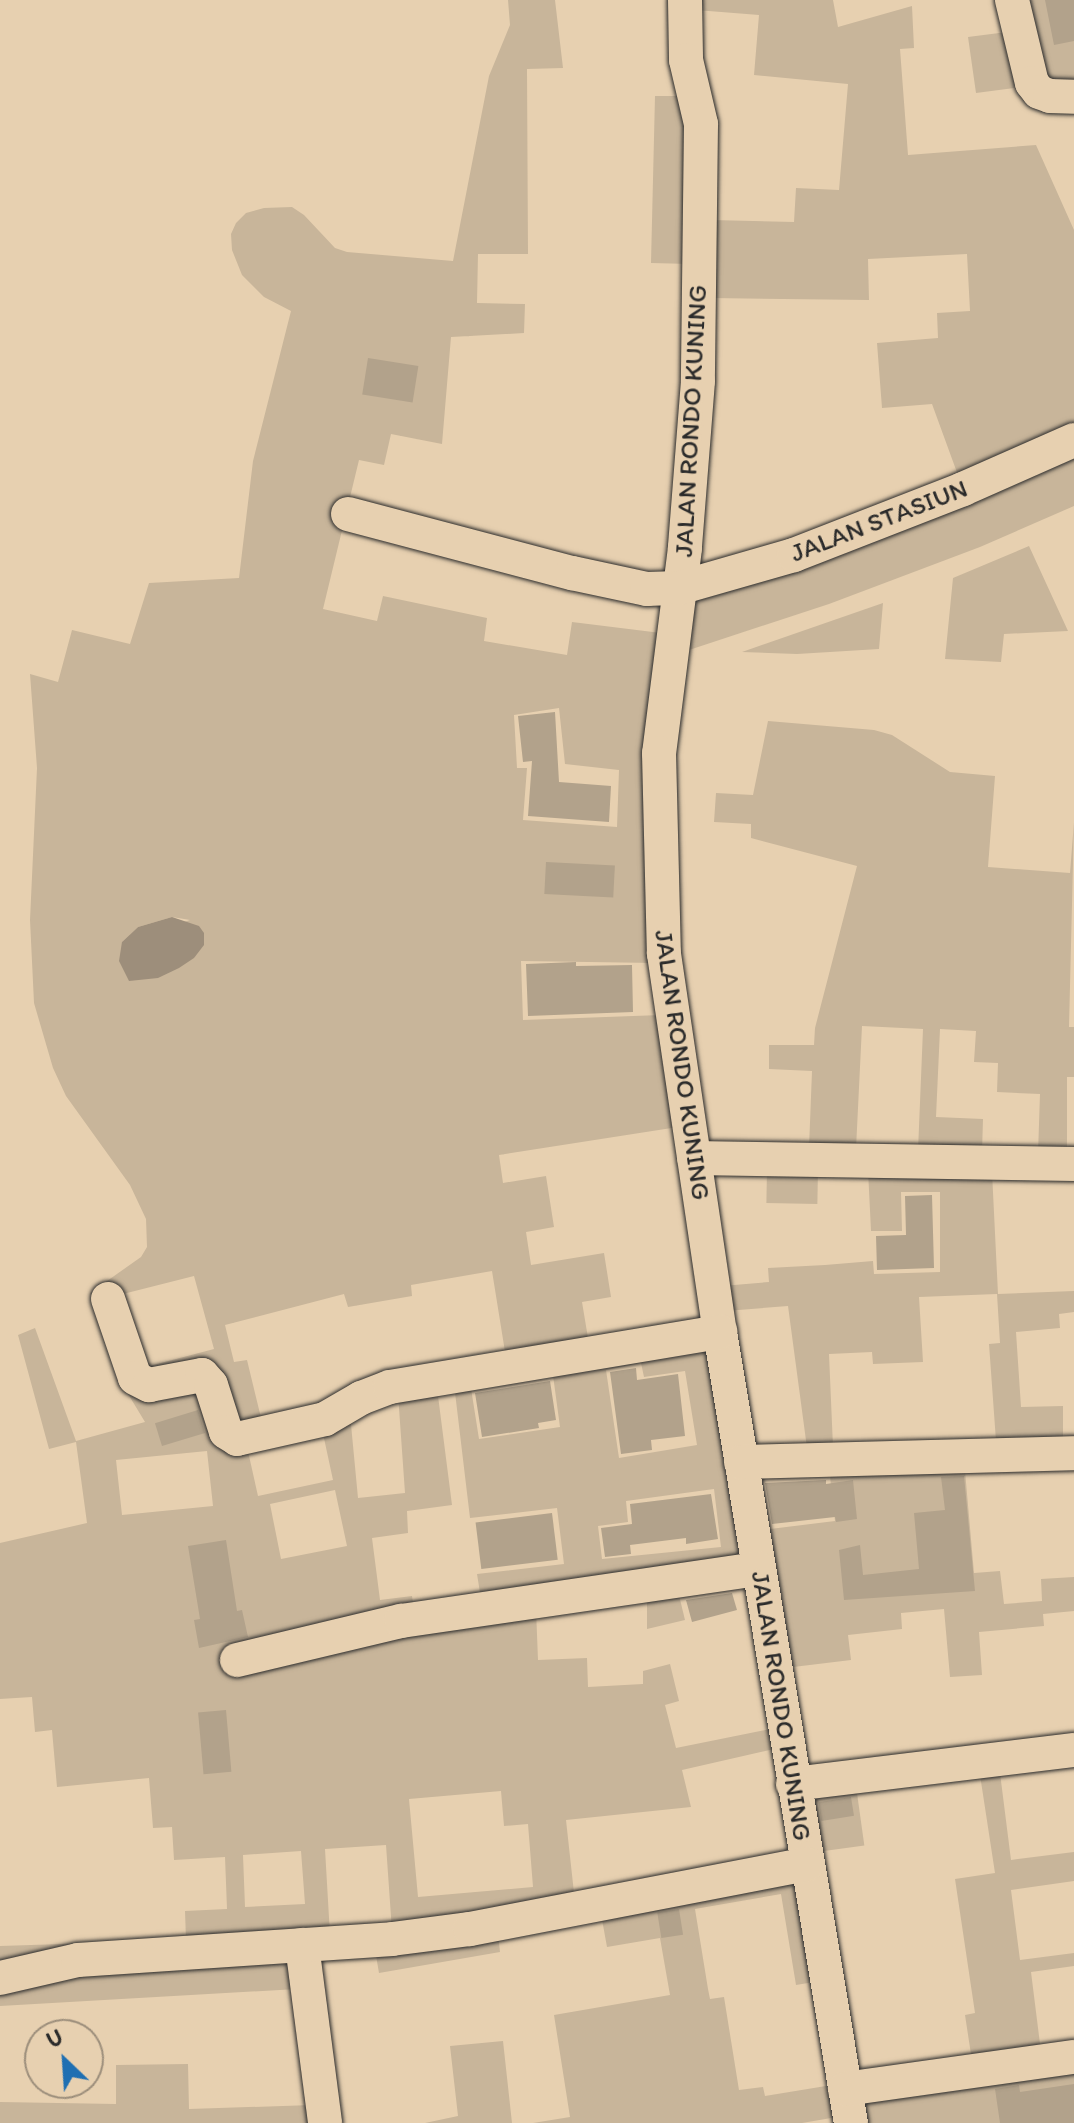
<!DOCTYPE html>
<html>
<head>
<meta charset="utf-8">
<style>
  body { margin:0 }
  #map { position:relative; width:1074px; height:2123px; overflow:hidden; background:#e7d0b0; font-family:Itim,sans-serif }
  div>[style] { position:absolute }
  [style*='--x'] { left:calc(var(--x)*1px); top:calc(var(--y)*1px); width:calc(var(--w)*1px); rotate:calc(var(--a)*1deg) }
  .green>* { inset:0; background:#c8b59a; transform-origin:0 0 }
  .water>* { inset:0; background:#9d8e7b }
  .building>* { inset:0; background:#b2a28b; transform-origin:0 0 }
  .roads { filter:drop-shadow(0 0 2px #2b2b2b) drop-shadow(0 0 2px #2b2b2b) }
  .minor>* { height:34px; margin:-17px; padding:0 17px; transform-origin:17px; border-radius:17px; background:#e7d0b0 }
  span { translate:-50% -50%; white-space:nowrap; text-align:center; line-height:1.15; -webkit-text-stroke:6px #e7d0b0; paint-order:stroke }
  .street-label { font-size:26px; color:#2b2b2b }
  .north { position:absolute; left:24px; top:2019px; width:80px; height:80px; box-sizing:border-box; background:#e7d0b0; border:2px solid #9c8e7b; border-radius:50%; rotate:335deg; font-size:22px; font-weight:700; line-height:32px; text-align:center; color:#2b2b2b }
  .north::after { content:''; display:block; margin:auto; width:28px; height:36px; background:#1f6fb2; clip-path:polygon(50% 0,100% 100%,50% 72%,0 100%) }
</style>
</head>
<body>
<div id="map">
  <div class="green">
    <i style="clip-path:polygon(evenodd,508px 0,555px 0,563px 68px,527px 69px,528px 254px,478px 254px,477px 303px,525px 304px,524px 333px,451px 337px,442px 444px,391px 434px,384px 465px,359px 460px,323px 609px,377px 621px,383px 596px,487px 618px,484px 641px,567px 655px,572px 622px,661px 633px,656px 963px,521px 961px,523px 1020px,661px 1015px,678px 1127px,499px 1155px,503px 1183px,546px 1176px,554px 1227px,526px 1232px,531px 1265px,604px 1253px,611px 1297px,582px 1302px,589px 1344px,506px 1358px,492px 1271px,411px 1285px,412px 1296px,348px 1307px,344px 1294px,225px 1325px,234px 1362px,247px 1360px,263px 1426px,243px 1429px,258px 1496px,333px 1480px,322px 1429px,350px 1414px,358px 1498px,405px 1493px,398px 1394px,437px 1388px,452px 1505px,407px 1511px,408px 1533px,372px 1538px,380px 1600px,412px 1596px,414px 1609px,536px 1609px,538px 1660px,587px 1658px,588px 1687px,643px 1684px,643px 1671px,670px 1664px,679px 1701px,665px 1705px,676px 1748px,775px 1728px,778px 1748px,682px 1770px,691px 1807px,566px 1820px,575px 1902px,392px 1931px,386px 1845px,325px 1849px,330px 1935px,0 1970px,0 1946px,186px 1940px,185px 1911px,227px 1909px,225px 1857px,174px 1860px,172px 1827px,153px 1828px,149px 1778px,57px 1787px,52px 1730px,35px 1732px,32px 1697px,0 1699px,0 1543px,87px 1523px,76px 1442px,49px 1449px,18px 1335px,35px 1328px,76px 1441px,145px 1422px,119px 1379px,90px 1293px,141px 1257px,147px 1247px,146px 1219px,130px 1185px,66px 1096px,53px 1068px,34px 1003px,30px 920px,37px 768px,30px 674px,58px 682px,72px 630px,130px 644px,149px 583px,239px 578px,253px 461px,291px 311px,264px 297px,242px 275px,232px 250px,231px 234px,236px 223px,246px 213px,264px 208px,292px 207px,304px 215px,335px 248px,347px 252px,453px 261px,489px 76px,510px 25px,508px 0,559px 708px,565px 764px,619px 770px,617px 827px,523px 820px,527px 768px,517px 768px,514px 715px,559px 708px,508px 0,172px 917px,190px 920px,122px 942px,138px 927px,172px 917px,508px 0,194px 1276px,214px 1349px,138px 1369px,119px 1295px,194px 1276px,508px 0,207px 1451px,213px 1506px,122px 1515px,116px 1460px,207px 1451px,508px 0,335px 1490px,347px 1546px,281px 1559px,270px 1504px,335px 1490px,508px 0,501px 1791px,504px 1826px,528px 1824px,533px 1887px,418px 1897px,409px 1799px,501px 1791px,508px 0,301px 1851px,305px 1904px,245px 1907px,243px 1855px,301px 1851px)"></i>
    <i style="clip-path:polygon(697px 0,833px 0,838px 27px,912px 6px,914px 48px,900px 49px,908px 155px,1036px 145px,1074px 230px,1074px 429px,959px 478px,932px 404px,882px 408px,877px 343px,938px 338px,937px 313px,970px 311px,967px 254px,868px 259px,869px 300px,711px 298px,711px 220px,794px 222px,796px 188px,839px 190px,848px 84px,754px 75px,759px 15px,696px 10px)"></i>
    <i style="clip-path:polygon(1023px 0,1074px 0,1074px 88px,1046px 83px)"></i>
    <i style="clip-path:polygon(1007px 32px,1022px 87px,976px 93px,968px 37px)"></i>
    <i style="clip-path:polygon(655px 96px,682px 96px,687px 127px,690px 264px,651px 263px)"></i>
    <i style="clip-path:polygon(1074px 449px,1074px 506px,980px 547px,829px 604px,686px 651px,696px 597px)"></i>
    <i style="clip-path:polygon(1029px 546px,1068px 631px,1004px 634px,1001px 662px,945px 659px,953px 578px)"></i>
    <i style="clip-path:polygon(883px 603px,879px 649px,797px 654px,742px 652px)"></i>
    <i style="clip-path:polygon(768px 721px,874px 730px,892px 735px,950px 772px,995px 776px,988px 867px,1070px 873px,1074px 822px,1069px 1027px,1074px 1027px,1074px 1077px,1067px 1077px,1067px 1154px,1038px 1154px,1040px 1094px,997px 1092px,998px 1063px,974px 1062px,976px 1031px,940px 1029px,936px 1117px,983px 1119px,982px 1152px,918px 1151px,923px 1029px,862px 1026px,856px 1149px,809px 1148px,812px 1071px,769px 1069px,769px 1045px,814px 1045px,815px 1028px,857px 866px,751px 838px,751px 824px,714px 822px,716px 793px,753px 795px)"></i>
    <i style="left:767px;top:1168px;width:51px;height:35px;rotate:1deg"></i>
    <i style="clip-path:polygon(868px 1170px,992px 1172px,998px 1294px,1074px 1291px,1074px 1312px,1059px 1314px,1060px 1328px,1016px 1332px,1021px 1407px,1063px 1406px,1063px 1440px,996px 1441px,989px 1344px,1000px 1343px,997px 1294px,919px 1297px,923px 1362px,873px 1364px,872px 1352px,829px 1354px,833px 1447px,807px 1448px,788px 1306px,726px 1311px,722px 1286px,769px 1282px,768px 1268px,825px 1265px,873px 1261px,874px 1274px,940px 1272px,940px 1192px,901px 1192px,902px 1231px,871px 1231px)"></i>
    <i style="clip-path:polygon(evenodd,709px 1343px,745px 1561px,481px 1599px,477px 1574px,564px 1564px,557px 1508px,470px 1518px,454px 1384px,470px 1382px,479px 1439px,560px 1427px,552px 1368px,709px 1343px,641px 1363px,644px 1377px,685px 1371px,697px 1445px,619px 1458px,606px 1370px,641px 1363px,709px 1343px,714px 1489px,721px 1547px,602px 1559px,598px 1526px,628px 1522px,626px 1501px,714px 1489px)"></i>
    <i style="clip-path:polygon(965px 1471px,974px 1573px,1000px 1571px,1004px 1604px,1042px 1601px,1041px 1579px,1074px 1577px,1074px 1611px,1043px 1614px,1044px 1626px,979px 1632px,982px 1675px,950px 1677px,944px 1609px,901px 1613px,902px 1629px,848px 1635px,851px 1660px,785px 1668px,762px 1530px,835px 1521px,830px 1476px)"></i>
    <i style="clip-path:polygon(677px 1587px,685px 1620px,647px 1629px,647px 1592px)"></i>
    <i style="clip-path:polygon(1000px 1773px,1011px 1860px,1074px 1852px,1074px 1881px,1011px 1890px,1020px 1960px,1074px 1953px,1074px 1966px,1031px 1972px,1041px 2052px,972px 2061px,965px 2015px,975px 2013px,955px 1879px,995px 1873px,980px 1775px)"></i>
    <i style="left:856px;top:1786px;width:60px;height:48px;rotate:82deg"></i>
    <i style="clip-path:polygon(797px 1876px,814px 1982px,796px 1985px,781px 1894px,695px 1909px,708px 1989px,710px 1999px,724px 1997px,739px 2090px,763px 2087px,765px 2096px,832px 2085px,837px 2117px,802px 2123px,533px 2123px,570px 2117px,554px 2015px,670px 1995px,660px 1938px,607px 1947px,601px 1914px)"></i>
    <i style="clip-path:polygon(498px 1934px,500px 1952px,379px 1973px,375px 1950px)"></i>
    <i style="clip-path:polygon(292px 1954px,297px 1989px,0 2006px,0 1988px,32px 1976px)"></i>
    <i style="clip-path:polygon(503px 2041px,512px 2123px,425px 2123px,458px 2116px,450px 2046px)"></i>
    <i style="clip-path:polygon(188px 2064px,189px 2109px,312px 2105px,314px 2123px,0 2123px,0 2102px,116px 2104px,116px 2065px)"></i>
    <i style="clip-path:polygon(1074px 2069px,1074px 2123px,866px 2123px,861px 2098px)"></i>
  </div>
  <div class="water">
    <i style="clip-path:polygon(172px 917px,199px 926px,204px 933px,204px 945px,194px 958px,179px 968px,158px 978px,129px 981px,119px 961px,122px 942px,138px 927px)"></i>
  </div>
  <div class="building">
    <i style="clip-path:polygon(1045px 0,1074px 0,1074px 41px,1054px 45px)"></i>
    <i style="left:368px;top:358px;width:51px;height:37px;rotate:9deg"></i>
    <i style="clip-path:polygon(555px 712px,559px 782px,611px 786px,609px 822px,528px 816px,532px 761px,523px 762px,518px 716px)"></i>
    <i style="left:546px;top:862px;width:69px;height:32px;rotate:3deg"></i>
    <i style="clip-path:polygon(576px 962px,576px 966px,632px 965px,633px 1012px,528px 1016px,526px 964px)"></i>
    <i style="clip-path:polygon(932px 1195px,934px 1268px,877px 1270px,876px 1236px,906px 1235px,905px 1196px)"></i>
    <i style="clip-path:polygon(636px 1368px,637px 1380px,678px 1374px,685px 1436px,651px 1440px,652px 1450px,621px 1454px,610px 1372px)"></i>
    <i style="clip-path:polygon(550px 1381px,556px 1420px,538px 1423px,539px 1428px,482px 1437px,475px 1393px)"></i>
    <i style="left:198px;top:1410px;width:24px;height:45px;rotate:73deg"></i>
    <i style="clip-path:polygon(964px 1476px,975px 1591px,844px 1600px,839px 1550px,860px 1545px,863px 1575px,919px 1569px,914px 1513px,945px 1510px,941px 1477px)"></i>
    <i style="clip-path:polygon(826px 1480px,826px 1484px,853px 1480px,857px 1519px,836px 1522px,835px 1517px,772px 1524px,765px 1483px)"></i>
    <i style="clip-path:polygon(711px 1494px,718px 1539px,686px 1544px,686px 1538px,630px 1545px,631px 1554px,605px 1557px,601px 1528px,632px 1524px,630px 1504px)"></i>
    <i style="left:552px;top:1513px;width:47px;height:77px;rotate:83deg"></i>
    <i style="clip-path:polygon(226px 1540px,237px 1611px,242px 1610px,248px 1637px,199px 1648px,194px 1620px,200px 1619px,188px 1546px)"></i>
    <i style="clip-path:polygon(732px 1593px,737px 1610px,692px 1622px,686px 1600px)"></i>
    <i style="left:226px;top:1710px;width:62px;height:28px;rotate:85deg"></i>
    <i style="left:851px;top:1797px;width:19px;height:33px;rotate:81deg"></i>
    <i style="left:679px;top:1909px;width:26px;height:22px;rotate:81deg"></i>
    <i style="clip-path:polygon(1074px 2084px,1074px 2123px,1000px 2123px,995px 2089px,1019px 2085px,1020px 2092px)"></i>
  </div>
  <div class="roads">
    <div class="minor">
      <i style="--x:685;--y:0;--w:60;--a:89"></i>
      <i style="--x:686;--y:60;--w:66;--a:76.8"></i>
      <i style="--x:701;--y:124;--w:257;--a:90.7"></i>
      <i style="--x:698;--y:381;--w:168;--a:94.5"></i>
      <i style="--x:685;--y:548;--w:207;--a:97.2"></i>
      <i style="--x:659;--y:753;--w:201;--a:88.6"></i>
      <i style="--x:664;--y:954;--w:382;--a:81.6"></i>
      <i style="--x:720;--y:1332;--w:802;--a:80.6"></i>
      <i style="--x:1012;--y:0;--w:85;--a:76.5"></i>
      <i style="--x:1032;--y:83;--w:11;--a:52"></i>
      <i style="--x:1039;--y:92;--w:12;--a:20"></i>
      <i style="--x:1050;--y:96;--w:24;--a:2"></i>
      <i style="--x:348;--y:514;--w:232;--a:14.8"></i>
      <i style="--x:572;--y:573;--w:77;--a:12"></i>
      <i style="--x:647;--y:589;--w:32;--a:-2"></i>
      <i style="--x:679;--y:588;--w:120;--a:-16"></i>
      <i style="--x:794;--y:555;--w:181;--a:-21.3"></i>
      <i style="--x:963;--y:489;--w:121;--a:-23.8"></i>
      <i style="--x:694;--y:1158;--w:380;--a:0.9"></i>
      <i style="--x:108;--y:1299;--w:83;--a:71.1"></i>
      <i style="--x:135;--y:1378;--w:16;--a:27"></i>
      <i style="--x:149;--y:1385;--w:54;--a:-10.7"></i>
      <i style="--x:202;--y:1375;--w:13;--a:48"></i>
      <i style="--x:211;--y:1385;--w:49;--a:72.3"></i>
      <i style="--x:226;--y:1432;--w:13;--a:32"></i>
      <i style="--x:237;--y:1439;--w:90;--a:-12.8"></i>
      <i style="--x:325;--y:1419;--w:42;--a:-30.3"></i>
      <i style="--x:361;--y:1398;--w:31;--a:-21"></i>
      <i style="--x:390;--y:1387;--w:335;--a:-9.5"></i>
      <i style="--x:741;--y:1462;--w:333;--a:-1.5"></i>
      <i style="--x:237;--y:1660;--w:169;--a:-13.4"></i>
      <i style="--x:401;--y:1621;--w:361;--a:-8.3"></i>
      <i style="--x:793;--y:1784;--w:283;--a:-6.9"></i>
      <i style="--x:302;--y:1945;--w:179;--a:82.6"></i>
      <i style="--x:0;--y:1978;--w:80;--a:-13"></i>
      <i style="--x:78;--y:1960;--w:315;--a:-3.8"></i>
      <i style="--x:392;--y:1939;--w:79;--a:-7.3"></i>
      <i style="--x:470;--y:1929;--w:343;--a:-10.9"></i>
      <i style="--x:845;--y:2089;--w:231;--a:-8"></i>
    </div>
  </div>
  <div class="street-label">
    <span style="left:691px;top:421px;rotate:-87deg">JALAN RONDO KUNING</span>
    <span style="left:879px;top:521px;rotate:-21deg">JALAN STASIUN</span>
    <span style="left:682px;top:1065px;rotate:82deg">JALAN RONDO KUNING</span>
    <span style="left:781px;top:1706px;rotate:81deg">JALAN RONDO KUNING</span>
  </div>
  <div class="north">U</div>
</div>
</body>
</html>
